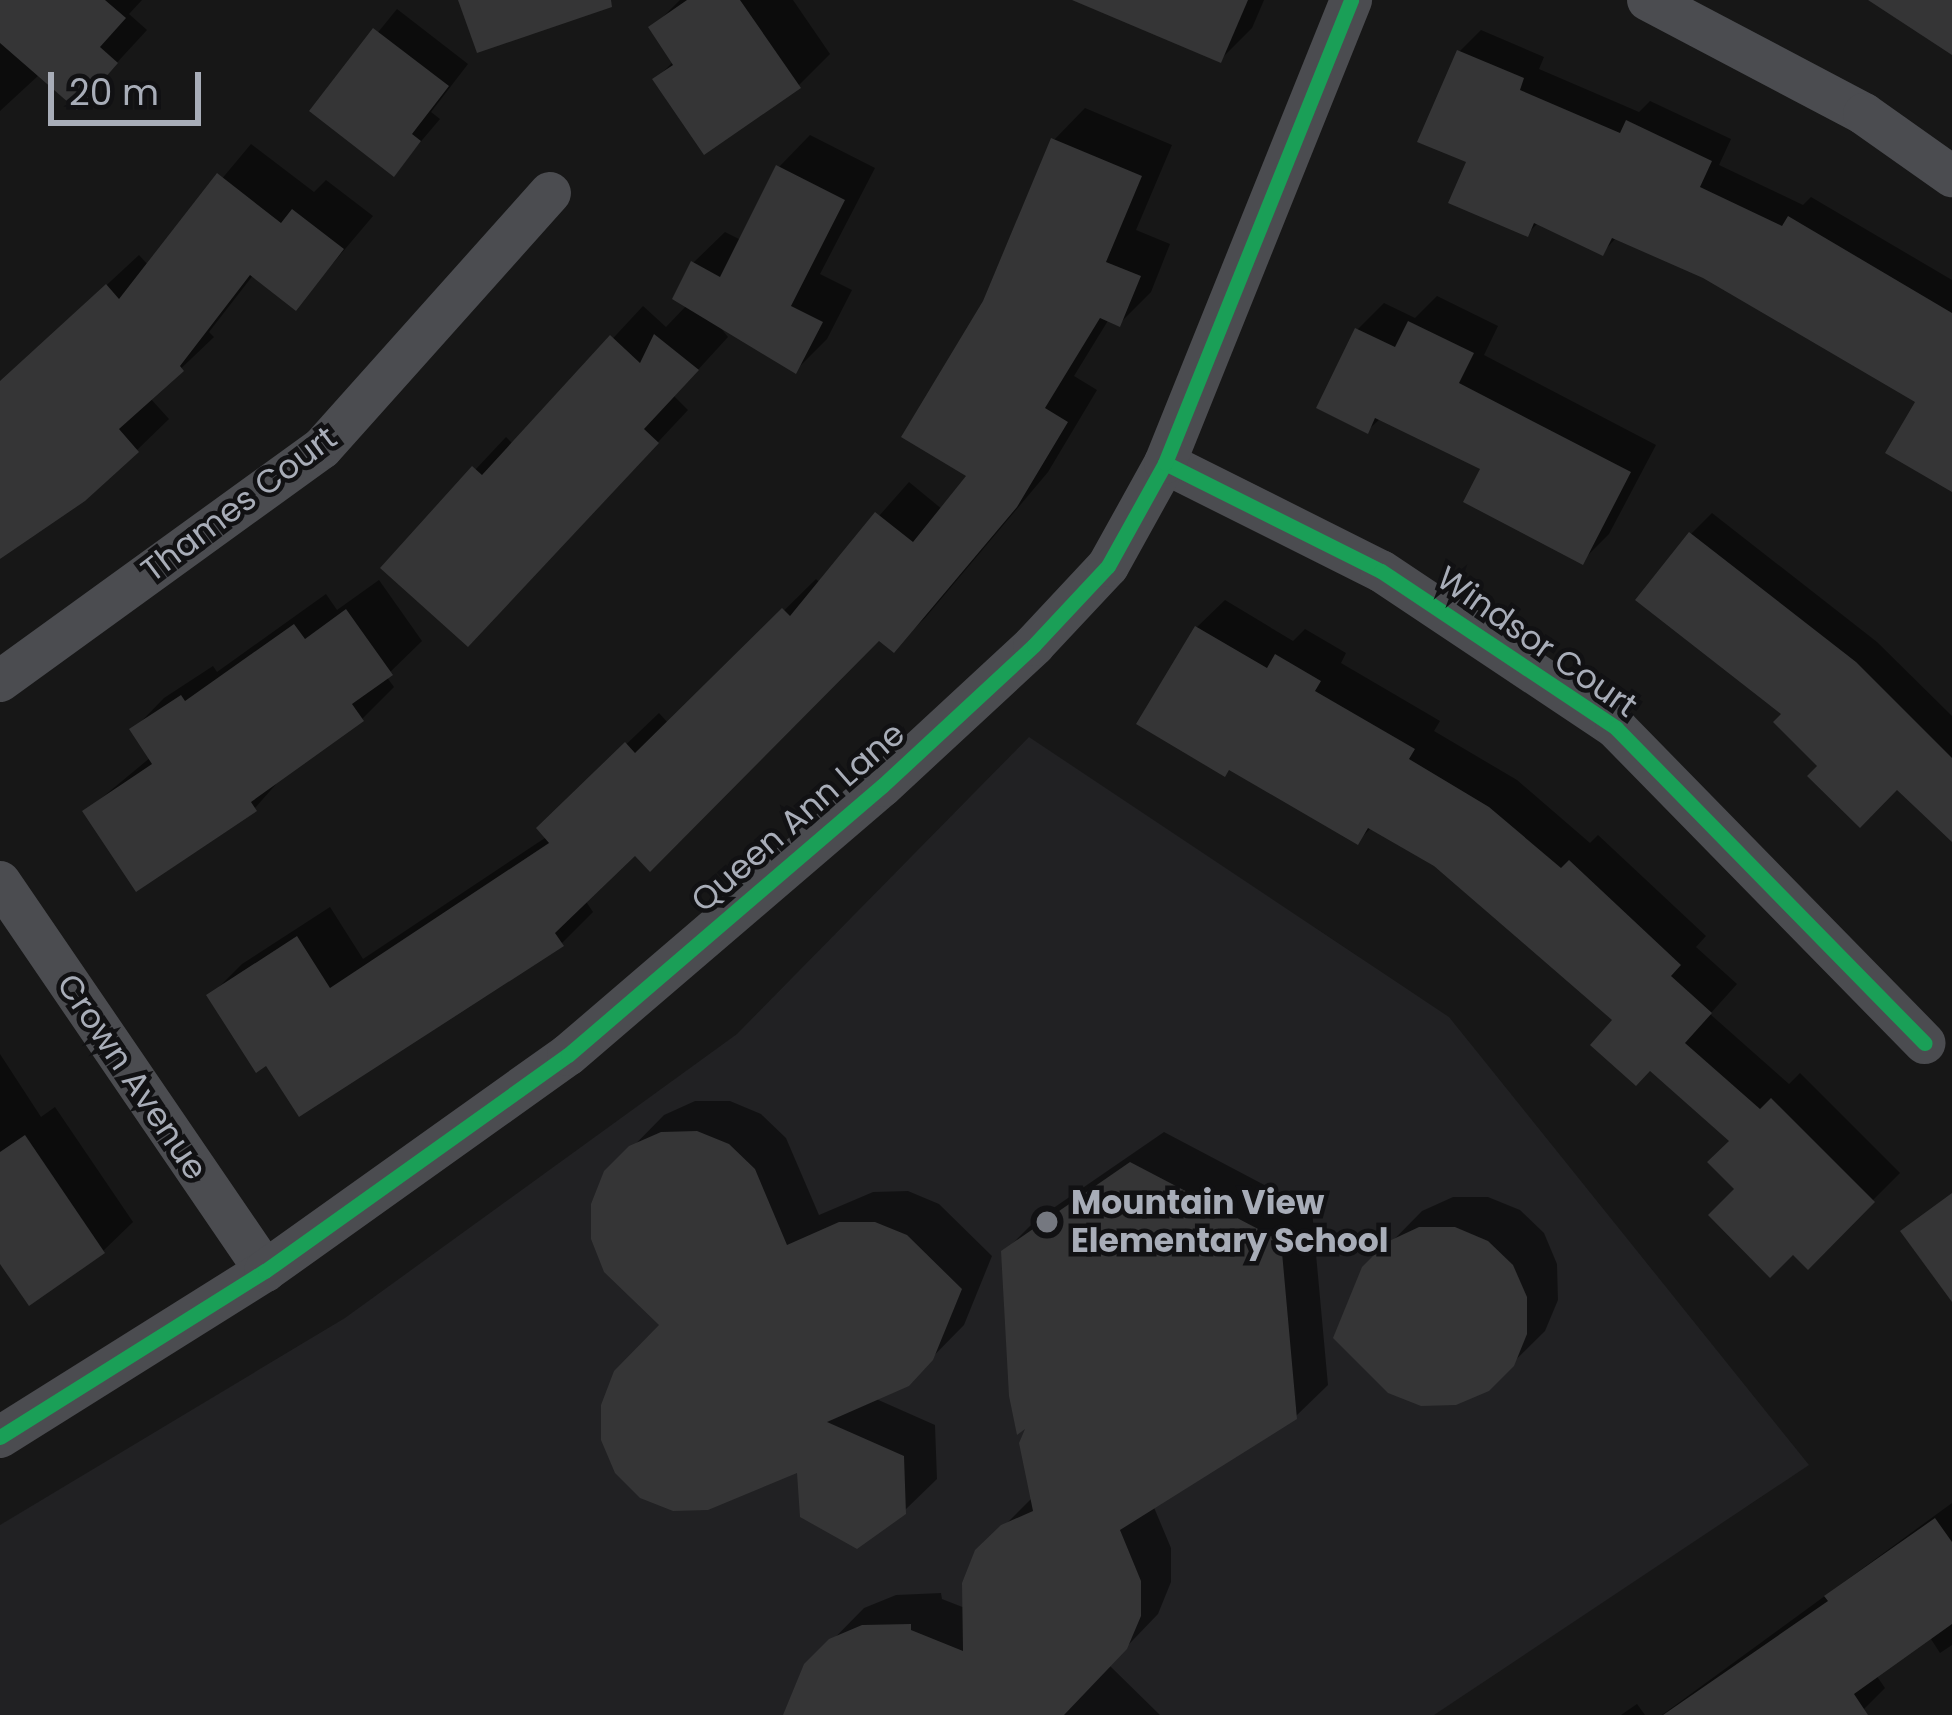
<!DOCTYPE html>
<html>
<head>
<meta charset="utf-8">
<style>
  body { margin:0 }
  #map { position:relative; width:1952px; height:1715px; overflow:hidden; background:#171717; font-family:Poppins,sans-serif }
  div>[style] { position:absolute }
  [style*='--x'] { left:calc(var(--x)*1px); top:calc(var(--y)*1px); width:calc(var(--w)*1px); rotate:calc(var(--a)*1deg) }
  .built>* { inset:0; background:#212123 }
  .shadow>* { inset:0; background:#0007 }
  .building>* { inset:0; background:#353536 }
  .street>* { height:42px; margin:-21px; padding:0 21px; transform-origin:21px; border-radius:21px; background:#4b4c50 }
  .cycleway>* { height:15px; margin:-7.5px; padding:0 7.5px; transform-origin:7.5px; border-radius:7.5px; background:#1a9f57 }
  .dots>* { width:33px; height:33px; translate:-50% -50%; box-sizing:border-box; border:6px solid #111113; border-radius:50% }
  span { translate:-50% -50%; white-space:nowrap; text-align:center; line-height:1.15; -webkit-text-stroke:9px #111113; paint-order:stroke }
  .street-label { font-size:33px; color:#a8adb8 }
  .poi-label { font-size:33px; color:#a8adb8; font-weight:700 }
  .left { translate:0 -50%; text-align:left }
  .scale { position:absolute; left:48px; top:72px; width:153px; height:54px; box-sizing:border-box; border:6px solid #a8adb8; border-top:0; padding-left:15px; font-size:36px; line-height:42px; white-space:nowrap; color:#a8adb8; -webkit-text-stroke:9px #111113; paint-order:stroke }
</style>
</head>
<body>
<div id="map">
  <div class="built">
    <i style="clip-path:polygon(1029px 737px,1449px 1017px,1809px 1465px,1434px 1715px,0 1715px,0 1525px,345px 1318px,737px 1034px)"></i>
  </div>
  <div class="shadow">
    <i style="clip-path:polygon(0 0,142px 0,129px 14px,147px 30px,77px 106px,40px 74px,0 111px)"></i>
    <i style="clip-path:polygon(680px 0,793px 0,830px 54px,799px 85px,656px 79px,674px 61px,652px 28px)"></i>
    <i style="clip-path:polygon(1120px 0,1264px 0,1252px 28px,1221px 59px)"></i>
    <i style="clip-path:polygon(397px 9px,468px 64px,431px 112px,440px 119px,394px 173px,314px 111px)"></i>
    <i style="clip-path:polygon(1481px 30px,1544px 57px,1539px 69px,1639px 112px,1650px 101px,1731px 139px,1719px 165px,1803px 205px,1811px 197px,1952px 280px,1952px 470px,1919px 401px,1705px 275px,1617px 237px,1603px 252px,1539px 222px,1527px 234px,1470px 160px,1459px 52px)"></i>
    <i style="clip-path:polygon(1085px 108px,1172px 145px,1136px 230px,1170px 244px,1151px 292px,1120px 323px,1109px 319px,1074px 376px,1097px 390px,1048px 472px,925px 618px,893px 649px,879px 637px,635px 852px,585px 900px,593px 912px,562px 943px,267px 1062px,210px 996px,242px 964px,330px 907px,363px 959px,548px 836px,571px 797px,659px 713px,669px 724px,816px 579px,820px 583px,909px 482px,943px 510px,971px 476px,986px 302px,1054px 140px)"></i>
    <i style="clip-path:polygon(810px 135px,875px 168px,820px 274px,852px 290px,827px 339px,796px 370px,716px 322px,728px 337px,674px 396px,688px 410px,499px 612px,384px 567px,506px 437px,514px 445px,643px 306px,666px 327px,687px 305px,693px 263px,725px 232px,741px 240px,779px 167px)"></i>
    <i style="clip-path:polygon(251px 144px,314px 192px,326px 180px,373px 216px,296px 307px,254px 274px,209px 332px,214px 337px,150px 398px,169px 419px,137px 450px,0 555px,0 384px,139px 255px,149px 266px)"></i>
    <i style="clip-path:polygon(1437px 296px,1498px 326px,1484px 355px,1656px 445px,1609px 534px,1582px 561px,1485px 468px,1381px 418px,1368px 430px,1357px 330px,1384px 303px,1415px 318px)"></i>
    <i style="clip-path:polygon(1712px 513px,1877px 642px,1952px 716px,1952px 838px,1897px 786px,1821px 766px,1785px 714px,1691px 534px)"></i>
    <i style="clip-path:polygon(379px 580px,422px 641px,386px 676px,394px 687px,362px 719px,285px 774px,255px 808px,137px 888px,86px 811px,151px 757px,133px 730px,164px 698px,213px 666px,217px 672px,326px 594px,337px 610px)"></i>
    <i style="clip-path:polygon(1225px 600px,1293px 641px,1305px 629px,1346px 653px,1341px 663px,1440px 721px,1434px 731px,1517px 780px,1590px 843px,1598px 835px,1706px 936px,1696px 947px,1737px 984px,1710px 1014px,1789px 1084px,1800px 1073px,1900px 1173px,1808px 1265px,1738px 1189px,1733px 1141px,1617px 1020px,1435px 864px,1372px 827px,1358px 841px,1230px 767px,1140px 723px,1197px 627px)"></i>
    <i style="clip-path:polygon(0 1054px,41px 1117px,55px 1107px,133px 1222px,103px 1251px,0 1257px)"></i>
    <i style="clip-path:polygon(695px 1101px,730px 1101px,761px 1114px,786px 1138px,819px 1215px,873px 1192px,908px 1191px,939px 1204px,992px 1256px,964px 1325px,907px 1383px,874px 1398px,935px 1425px,937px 1479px,904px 1511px,799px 1469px,663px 1325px,607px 1173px,664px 1115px)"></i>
    <i style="clip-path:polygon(1164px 1132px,1312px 1210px,1328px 1385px,1295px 1417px,1153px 1505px,1171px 1548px,1171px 1582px,1158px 1614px,1109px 1665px,1160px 1715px,794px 1715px,807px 1666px,864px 1608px,896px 1595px,941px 1593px,942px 1599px,965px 1608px,978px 1552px,1033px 1497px,1031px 1420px,1004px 1252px,1036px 1220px)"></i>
    <i style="clip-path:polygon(1453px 1197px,1488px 1197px,1520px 1210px,1544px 1233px,1557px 1264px,1558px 1300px,1545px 1331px,1487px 1388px,1365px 1269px,1422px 1211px)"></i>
    <i style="clip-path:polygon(1952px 1503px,1952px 1645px,1940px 1653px,1929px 1636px,1876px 1675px,1885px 1688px,1864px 1709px,1856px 1715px,1662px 1715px)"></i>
    <i style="clip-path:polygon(1637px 1704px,1645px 1715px,1621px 1715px)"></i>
  </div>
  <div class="building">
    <i style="clip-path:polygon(0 0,105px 0,126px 18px,100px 47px,118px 63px,77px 110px,0 43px)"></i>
    <i style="clip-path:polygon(458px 0,611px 0,612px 7px,477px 53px)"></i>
    <i style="clip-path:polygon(687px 0,740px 0,801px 88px,704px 155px,652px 79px,673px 65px,648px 27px)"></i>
    <i style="clip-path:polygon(1072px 0,1248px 0,1221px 63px)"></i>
    <i style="clip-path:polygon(1868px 0,1952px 0,1952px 55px)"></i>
    <i style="clip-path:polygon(373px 28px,449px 86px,412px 134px,421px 141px,394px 177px,309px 111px)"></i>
    <i style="clip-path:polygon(1457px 50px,1524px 78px,1520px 90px,1620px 133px,1626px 120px,1712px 161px,1700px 187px,1782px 226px,1788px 216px,1952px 313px,1952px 492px,1885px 453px,1915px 402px,1703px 278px,1612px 238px,1603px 256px,1534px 223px,1528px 237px,1448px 203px,1466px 162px,1417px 142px)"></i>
    <i style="clip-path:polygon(1051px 138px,1142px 176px,1106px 262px,1141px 276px,1120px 327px,1100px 318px,1045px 408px,1068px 422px,1017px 507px,894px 653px,879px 641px,650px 872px,635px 856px,555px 933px,564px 946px,299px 1117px,266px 1066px,256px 1073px,206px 995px,297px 936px,330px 988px,549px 843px,536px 828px,625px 742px,635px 753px,782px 608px,790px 616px,875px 512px,913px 542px,966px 476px,901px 437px,983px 301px)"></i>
    <i style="clip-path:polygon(776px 165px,845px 200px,791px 306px,823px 322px,796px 374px,672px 299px,691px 261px,720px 277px)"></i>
    <i style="clip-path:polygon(217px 173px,281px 223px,292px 209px,344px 249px,296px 311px,250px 275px,180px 366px,184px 371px,119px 429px,139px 452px,85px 501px,0 559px,0 381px,106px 284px,119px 299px)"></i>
    <i style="clip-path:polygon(1408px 321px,1474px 353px,1459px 383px,1631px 472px,1583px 565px,1463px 502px,1480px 469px,1375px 418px,1368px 434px,1316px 408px,1355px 328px,1395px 347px)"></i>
    <i style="clip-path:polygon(654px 334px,699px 370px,644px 429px,659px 443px,468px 647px,380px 568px,472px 466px,482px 475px,610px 335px,640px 363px)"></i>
    <i style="clip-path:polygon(1689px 532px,1856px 662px,1952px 758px,1952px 842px,1897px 790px,1860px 828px,1807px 776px,1817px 766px,1773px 722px,1781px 714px,1635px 600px)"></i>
    <i style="clip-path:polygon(346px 609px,393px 675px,352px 704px,364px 721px,251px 802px,257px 811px,136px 892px,82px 811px,152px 764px,129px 729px,181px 695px,185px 701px,294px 624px,305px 639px)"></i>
    <i style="clip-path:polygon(1195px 626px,1267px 668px,1275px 654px,1321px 681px,1315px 691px,1415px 749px,1409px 759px,1489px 807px,1561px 868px,1569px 860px,1681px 965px,1671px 976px,1712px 1013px,1685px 1043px,1760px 1109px,1771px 1098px,1875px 1202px,1808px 1270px,1793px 1255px,1770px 1278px,1708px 1215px,1734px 1189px,1707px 1162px,1729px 1141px,1650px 1071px,1636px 1086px,1590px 1045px,1612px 1020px,1434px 866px,1368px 828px,1358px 845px,1229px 770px,1225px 777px,1136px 724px)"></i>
    <i style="clip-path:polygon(697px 1131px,729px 1144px,755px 1169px,787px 1245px,839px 1222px,875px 1222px,907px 1235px,962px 1289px,933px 1360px,909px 1386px,827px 1422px,904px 1456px,906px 1514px,857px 1549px,800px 1517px,797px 1473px,708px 1510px,673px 1511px,640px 1498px,615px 1473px,601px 1440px,601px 1405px,614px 1371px,659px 1325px,604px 1272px,591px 1239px,591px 1204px,604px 1171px,629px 1146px,661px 1132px)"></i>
    <i style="clip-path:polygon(25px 1135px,105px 1253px,29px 1306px,0 1264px,0 1152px)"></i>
    <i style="clip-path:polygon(1130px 1162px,1281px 1241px,1297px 1419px,1120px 1530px,1141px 1581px,1141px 1616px,1127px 1649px,1064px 1715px,783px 1715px,804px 1664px,829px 1639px,862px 1625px,911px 1624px,911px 1630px,963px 1651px,962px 1583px,975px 1550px,1001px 1525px,1033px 1511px,1019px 1443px,1025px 1429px,1017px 1435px,1009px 1396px,1001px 1251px)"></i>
    <i style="clip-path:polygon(1952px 1193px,1952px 1302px,1900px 1231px)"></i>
    <i style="clip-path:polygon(1419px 1227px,1455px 1227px,1488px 1241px,1513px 1265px,1527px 1297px,1527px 1334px,1514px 1366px,1489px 1391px,1456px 1405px,1421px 1406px,1388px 1393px,1333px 1338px,1362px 1267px,1387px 1242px)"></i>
    <i style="clip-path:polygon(1935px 1518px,1952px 1542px,1952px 1624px,1854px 1694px,1868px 1715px,1663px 1715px,1828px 1601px,1824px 1596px)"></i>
  </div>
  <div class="street">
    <i style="--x:1648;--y:0;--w:244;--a:27.8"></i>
    <i style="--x:1864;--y:114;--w:108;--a:35.2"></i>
    <i style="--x:1165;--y:463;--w:241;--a:26.6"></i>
    <i style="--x:1381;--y:571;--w:283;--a:33.7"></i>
    <i style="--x:1616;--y:728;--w:441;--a:45.6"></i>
    <i style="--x:0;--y:681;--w:397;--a:-35.9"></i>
    <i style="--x:322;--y:448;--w:342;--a:-48.2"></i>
    <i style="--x:0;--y:882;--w:471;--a:55.7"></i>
    <i style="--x:0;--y:1437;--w:313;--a:-32.1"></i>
    <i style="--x:265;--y:1271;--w:372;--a:-35.5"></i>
    <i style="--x:568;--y:1055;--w:413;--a:-40.6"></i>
    <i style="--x:882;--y:786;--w:207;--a:-42.8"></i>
    <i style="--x:1034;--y:645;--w:108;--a:-46.9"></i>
    <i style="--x:1108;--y:566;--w:118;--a:-61"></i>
    <i style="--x:1165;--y:463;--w:499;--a:-68.1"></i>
  </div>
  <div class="cycleway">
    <i style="--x:1165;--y:463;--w:241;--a:26.6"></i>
    <i style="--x:1381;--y:571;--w:283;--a:33.7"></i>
    <i style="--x:1616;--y:728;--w:441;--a:45.6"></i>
    <i style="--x:0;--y:1437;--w:313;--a:-32.1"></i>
    <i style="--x:265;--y:1271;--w:372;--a:-35.5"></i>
    <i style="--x:568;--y:1055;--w:413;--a:-40.6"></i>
    <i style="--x:882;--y:786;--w:207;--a:-42.8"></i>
    <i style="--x:1034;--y:645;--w:108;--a:-46.9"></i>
    <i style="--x:1108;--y:566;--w:118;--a:-61"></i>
    <i style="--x:1165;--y:463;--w:499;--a:-68.1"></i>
  </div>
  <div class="dots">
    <i style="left:1047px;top:1222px;background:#757880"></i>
  </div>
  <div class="street-label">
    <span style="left:239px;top:504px;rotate:-37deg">Thames Court</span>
    <span style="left:1537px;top:642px;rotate:35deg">Windsor Court</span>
    <span style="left:798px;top:817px;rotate:-41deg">Queen Ann Lane</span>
    <span style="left:132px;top:1077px;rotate:56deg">Crown Avenue</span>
  </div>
  <div class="poi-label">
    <span class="left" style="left:1071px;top:1222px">Mountain View<br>Elementary School</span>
  </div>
  <div class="scale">20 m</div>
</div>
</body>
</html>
